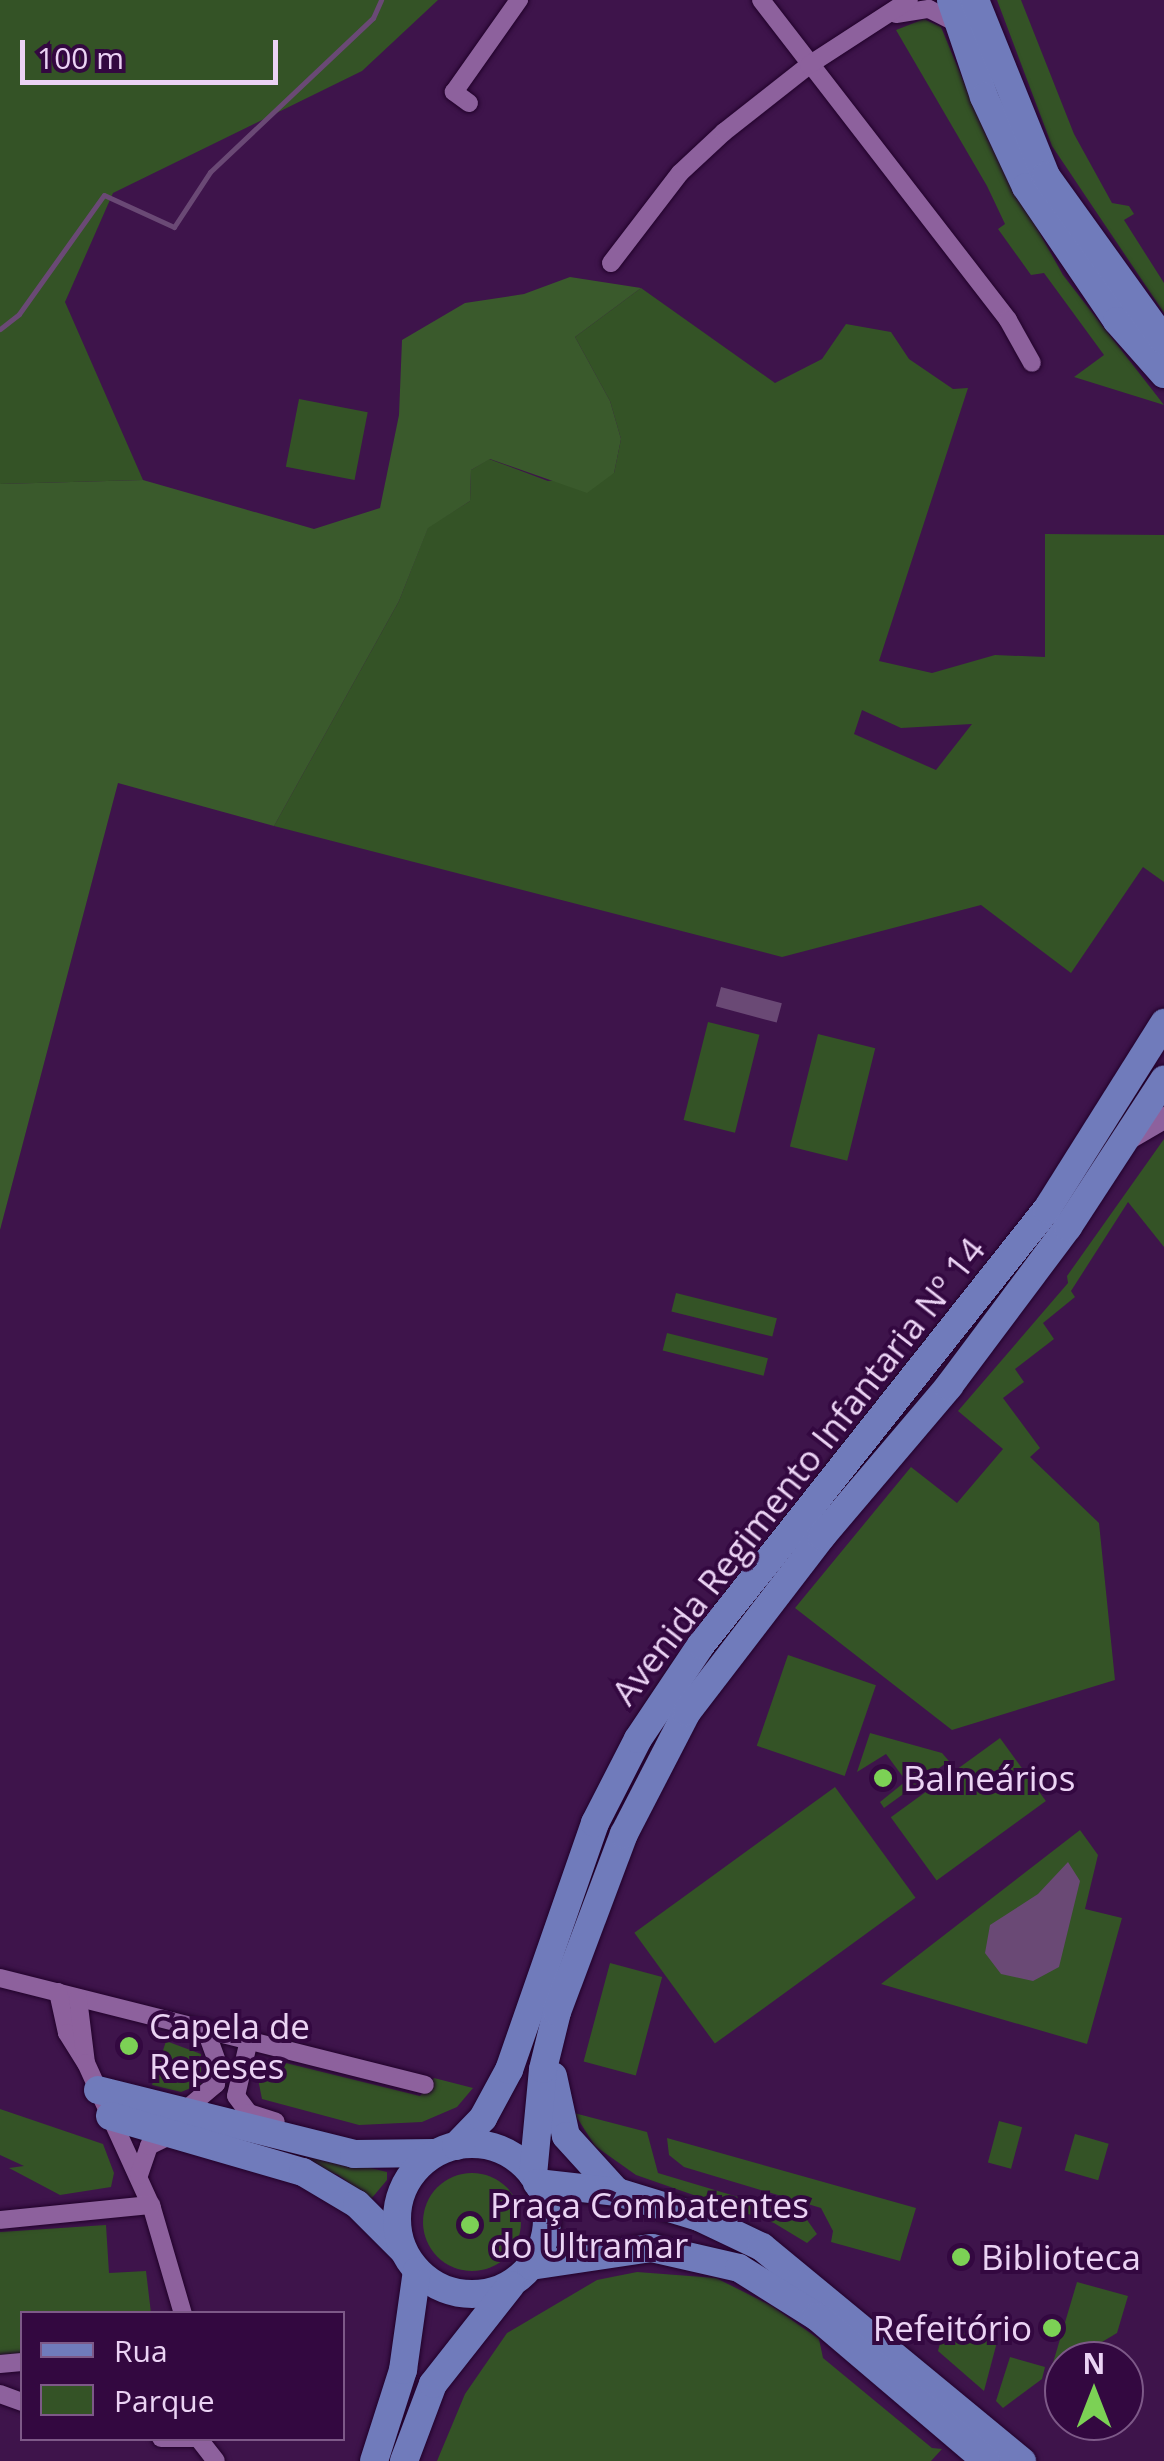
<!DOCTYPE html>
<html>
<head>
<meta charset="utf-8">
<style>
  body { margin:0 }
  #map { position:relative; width:1164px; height:2461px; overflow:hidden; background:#3e144b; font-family:"Open Sans",sans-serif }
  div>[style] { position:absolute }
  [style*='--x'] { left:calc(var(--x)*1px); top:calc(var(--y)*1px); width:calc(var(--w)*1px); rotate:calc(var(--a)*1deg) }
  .green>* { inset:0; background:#345326; transform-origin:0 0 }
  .round { border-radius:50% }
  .forest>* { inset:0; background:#3a5a2c }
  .water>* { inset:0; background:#6a4975; transform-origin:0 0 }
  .stream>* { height:5px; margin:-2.5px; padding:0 2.5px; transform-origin:2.5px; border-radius:2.5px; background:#6a4975 }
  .roads { filter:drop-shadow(0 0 2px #21022a) drop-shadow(0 0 2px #21022a) }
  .minor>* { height:18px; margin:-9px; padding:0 9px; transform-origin:9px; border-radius:9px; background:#8d619d }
  .tertiary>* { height:22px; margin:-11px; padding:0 11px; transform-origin:11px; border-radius:11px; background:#8d619d }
  .primary>* { height:28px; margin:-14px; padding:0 14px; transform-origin:14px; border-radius:14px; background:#707bbb }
  .primary>.ring { margin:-14px; padding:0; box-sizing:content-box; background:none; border:28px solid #707bbb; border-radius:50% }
  .dots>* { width:28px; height:28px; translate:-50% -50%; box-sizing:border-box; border:5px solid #330840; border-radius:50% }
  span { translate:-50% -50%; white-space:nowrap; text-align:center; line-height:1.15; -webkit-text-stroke:8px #330840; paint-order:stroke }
  .street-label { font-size:35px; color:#ebd3f4 }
  .poi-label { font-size:35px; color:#ebd3f4 }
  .left { translate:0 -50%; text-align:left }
  .right { translate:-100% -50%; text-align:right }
  .legend { position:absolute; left:20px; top:2311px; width:325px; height:130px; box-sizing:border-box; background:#330840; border:2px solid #7d5988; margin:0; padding:12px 18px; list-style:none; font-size:30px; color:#ebd3f4 }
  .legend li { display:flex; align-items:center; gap:20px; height:50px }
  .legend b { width:50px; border:2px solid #7d5988 }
  .north { position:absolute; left:1044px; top:2341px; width:100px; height:100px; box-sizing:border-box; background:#330840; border:2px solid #7d5988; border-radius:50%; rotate:0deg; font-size:28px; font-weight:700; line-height:40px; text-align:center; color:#ebd3f4 }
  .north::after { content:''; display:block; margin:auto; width:35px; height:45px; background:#7cd155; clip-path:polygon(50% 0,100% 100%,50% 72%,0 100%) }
  .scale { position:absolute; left:20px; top:40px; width:258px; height:45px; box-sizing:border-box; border:5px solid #ebd3f4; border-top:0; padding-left:12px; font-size:30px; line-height:35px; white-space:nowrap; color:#ebd3f4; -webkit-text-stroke:8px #330840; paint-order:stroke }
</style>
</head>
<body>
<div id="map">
  <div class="green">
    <i style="clip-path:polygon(0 0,438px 0,362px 71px,113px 193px,65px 302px,143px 480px,0 484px)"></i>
    <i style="clip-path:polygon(997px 0,1021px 0,1074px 134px,1112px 203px,1129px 206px,1134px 214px,1124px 220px,1164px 283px,1164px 313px,1052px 146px)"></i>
    <i style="clip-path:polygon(924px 19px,941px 27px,988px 140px,1063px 275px,1164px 405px,1074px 377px,1104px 355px,1044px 273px,1031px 275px,998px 229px,1005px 224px,987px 186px,896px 30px)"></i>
    <i style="clip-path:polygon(evenodd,641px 288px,775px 383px,822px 359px,846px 324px,891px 332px,909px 359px,953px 389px,968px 388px,879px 661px,932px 673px,995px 655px,1045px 657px,1045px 534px,1164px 535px,1164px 882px,1143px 867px,1071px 973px,981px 905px,782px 957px,274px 826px,399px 601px,428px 527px,470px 501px,471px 470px,489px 459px,548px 481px,614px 473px,621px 439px,610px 401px,575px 337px,641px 288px,862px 710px,901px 728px,972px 724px,936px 770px,854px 734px,862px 710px)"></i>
    <i style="left:299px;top:399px;width:70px;height:69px;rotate:11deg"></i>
    <i style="left:708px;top:1022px;width:53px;height:101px;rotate:14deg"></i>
    <i style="left:818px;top:1034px;width:59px;height:116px;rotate:14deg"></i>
    <i style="clip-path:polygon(1164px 1139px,1164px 1247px,1128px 1202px,1071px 1291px,1075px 1297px,1043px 1323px,1054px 1339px,1015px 1369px,1024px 1382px,1003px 1398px,1040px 1448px,1030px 1457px,1099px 1523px,1115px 1680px,952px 1730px,795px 1608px,911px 1467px,957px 1503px,1003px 1449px,958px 1411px,1068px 1283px,1067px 1276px)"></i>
    <i style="left:676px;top:1293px;width:104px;height:19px;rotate:14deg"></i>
    <i style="left:667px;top:1333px;width:104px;height:18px;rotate:14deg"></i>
    <i style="left:788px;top:1655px;width:93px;height:96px;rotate:19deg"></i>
    <i style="clip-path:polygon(870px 1733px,942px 1753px,949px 1761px,884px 1808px,880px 1802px,906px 1781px,886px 1754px,857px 1772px)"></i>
    <i style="left:1000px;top:1738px;width:78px;height:135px;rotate:54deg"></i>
    <i style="left:835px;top:1787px;width:137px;height:248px;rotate:54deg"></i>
    <i style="clip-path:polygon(1080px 1830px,1098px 1855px,1085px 1909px,1122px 1918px,1087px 2044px,881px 1984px)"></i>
    <i style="left:610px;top:1963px;width:54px;height:102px;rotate:15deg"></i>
    <i style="clip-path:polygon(166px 2041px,201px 2054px,201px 2084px,181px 2092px,152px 2085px)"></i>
    <i style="clip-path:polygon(286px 2063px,420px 2096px,434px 2078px,473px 2088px,457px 2107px,422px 2122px,359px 2125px,262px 2099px,257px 2074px)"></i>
    <i style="clip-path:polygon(0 2109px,103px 2144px,114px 2173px,111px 2187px,60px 2195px,9px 2168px,24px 2166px,0 2155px)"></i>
    <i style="clip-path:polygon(574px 2113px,647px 2132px,658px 2173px,805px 2217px,817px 2234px,807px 2243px,774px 2223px,636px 2175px,595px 2146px)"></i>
    <i style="left:999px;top:2121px;width:24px;height:43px;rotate:15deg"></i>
    <i style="clip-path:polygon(235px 2134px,387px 2172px,387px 2180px,371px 2199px,338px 2175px,223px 2136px)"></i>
    <i style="left:1075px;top:2134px;width:35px;height:38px;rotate:16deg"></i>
    <i style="clip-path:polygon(667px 2138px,916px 2208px,900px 2261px,831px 2242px,833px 2231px,821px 2208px,684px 2167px,669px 2155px)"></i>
    <i class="round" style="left:423px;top:2173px;width:98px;height:98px"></i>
    <i style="clip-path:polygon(106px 2225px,109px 2273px,146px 2271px,151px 2313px,22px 2314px,22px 2354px,0 2355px,0 2232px)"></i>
    <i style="clip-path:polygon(637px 2272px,716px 2278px,772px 2306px,819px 2339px,823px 2358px,932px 2448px,942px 2449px,931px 2461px,437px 2461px,465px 2394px,507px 2333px,597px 2280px)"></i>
    <i style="clip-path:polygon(1077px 2282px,1128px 2296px,1117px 2333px,1050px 2373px)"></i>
    <i style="clip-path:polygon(944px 2328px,997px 2342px,984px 2391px,938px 2351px)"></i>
    <i style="clip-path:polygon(1010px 2357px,1045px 2367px,1042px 2379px,1003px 2408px,996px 2401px)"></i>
  </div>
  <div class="forest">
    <i style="clip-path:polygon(570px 277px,641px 288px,575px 337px,610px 401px,621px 439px,614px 473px,587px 493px,490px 459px,471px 470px,470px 501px,428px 528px,399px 601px,274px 826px,118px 783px,0 1230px,0 484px,143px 480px,314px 529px,380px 508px,399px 415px,402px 340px,465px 303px,524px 294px)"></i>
  </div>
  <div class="water">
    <i style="left:721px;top:987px;width:63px;height:20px;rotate:15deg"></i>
    <i style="clip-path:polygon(1068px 1862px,1080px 1881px,1059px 1967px,1033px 1981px,1001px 1974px,985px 1953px,990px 1925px,1038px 1894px)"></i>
  </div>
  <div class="stream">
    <i style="--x:0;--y:329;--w:24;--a:-38"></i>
    <i style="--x:19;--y:314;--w:146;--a:-54.5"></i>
    <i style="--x:104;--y:195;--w:77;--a:24.6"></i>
    <i style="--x:174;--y:227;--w:66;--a:-56.8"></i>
    <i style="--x:210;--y:172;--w:224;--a:-43.4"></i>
    <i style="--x:373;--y:18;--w:20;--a:-66"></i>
  </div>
  <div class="roads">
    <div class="minor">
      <i style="--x:761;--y:0;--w:404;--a:52.3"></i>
      <i style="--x:1008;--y:320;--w:49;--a:60.8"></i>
      <i style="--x:896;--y:14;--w:33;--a:-9"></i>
      <i style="--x:929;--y:9;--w:31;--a:27"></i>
      <i style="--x:469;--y:103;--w:19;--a:-144"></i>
      <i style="--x:454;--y:92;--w:113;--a:-54.8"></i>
      <i style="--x:611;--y:263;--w:113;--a:-52.5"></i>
      <i style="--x:680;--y:173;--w:60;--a:-43"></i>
      <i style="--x:724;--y:132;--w:108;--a:-38.2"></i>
      <i style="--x:809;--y:65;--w:119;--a:-33"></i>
      <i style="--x:0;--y:1978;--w:438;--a:14.1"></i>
      <i style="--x:58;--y:1992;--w:42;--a:77.6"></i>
      <i style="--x:67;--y:2033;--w:36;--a:58"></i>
      <i style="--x:78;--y:1998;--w:65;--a:83"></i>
      <i style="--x:86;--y:2063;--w:159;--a:65.5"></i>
      <i style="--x:152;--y:2208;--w:110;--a:73.7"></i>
      <i style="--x:249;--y:2040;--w:57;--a:103.1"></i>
      <i style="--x:236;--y:2096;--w:21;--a:53"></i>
      <i style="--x:249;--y:2113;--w:28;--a:18"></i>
      <i style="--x:184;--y:2111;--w:42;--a:-40.2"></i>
      <i style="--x:216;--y:2084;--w:20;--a:-84"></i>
      <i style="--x:218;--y:2064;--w:37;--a:-110"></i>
      <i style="--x:139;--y:2175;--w:31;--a:-71"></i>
      <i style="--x:149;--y:2146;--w:28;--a:-26"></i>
      <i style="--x:0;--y:2220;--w:152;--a:-5.7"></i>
      <i style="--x:0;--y:2364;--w:22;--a:-5"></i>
      <i style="--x:0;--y:2394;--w:23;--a:20"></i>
      <i style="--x:161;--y:2438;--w:34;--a:0"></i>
      <i style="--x:198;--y:2438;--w:29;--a:52"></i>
    </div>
    <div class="tertiary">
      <i style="--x:1128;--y:1139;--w:42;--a:-30.3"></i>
    </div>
    <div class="primary">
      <i style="--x:951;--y:0;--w:102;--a:71.2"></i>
      <i style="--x:984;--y:97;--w:99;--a:65"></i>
      <i style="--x:1026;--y:187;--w:162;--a:55.8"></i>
      <i style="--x:1117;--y:321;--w:71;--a:48.4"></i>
      <i style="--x:975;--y:0;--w:190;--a:68"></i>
      <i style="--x:1046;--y:176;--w:202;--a:54.3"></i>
      <i style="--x:553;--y:2076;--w:61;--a:77.8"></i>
      <i style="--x:566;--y:2136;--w:74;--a:47.7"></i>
      <i style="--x:98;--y:2090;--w:264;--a:14"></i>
      <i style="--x:354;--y:2154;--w:80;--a:-0.7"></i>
      <i style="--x:110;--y:2116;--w:201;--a:16.2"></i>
      <i style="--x:303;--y:2172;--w:63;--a:30.7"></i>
      <i style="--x:357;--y:2204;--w:64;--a:45"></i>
      <i class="ring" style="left:397px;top:2144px;width:122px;height:122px"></i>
      <i style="--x:456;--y:2146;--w:39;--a:-46"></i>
      <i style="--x:483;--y:2118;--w:55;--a:-61.6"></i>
      <i style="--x:509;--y:2070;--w:262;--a:-70.8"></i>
      <i style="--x:595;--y:1823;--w:94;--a:-62.9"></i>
      <i style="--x:638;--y:1739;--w:113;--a:-56.2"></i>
      <i style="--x:701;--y:1645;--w:557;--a:-51.57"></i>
      <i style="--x:1047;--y:1209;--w:220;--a:-57.8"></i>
      <i style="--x:533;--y:2175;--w:106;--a:-84.6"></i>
      <i style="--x:543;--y:2069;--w:59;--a:-76.2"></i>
      <i style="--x:557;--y:2012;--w:190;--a:-69.4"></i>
      <i style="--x:624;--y:1834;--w:137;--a:-62.7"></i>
      <i style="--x:687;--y:1712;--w:222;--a:-52.5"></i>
      <i style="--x:822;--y:1536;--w:197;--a:-49.7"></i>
      <i style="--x:949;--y:1386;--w:199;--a:-53.2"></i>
      <i style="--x:1068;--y:1227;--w:176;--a:-56.9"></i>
      <i style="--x:537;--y:2183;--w:81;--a:6.4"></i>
      <i style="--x:617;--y:2192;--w:86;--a:17"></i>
      <i style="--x:699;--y:2217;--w:70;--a:25.5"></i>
      <i style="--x:762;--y:2247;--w:337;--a:39.5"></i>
      <i style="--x:531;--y:2266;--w:122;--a:-8.5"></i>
      <i style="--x:652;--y:2248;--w:89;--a:12.9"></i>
      <i style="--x:739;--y:2268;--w:92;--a:32.1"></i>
      <i style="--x:817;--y:2317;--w:222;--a:40.4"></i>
      <i style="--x:374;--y:2461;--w:96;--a:-72.3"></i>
      <i style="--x:403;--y:2370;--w:100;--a:-82"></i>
      <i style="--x:404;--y:2461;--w:82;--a:-69.4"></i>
      <i style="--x:433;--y:2384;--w:126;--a:-51.8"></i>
    </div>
  </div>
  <div class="dots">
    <i style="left:883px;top:1778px;background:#7cd155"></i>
    <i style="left:129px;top:2046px;background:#7cd155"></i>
    <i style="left:470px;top:2225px;background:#7cd155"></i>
    <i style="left:961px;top:2257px;background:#7cd155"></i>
    <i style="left:1052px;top:2328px;background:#7cd155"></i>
  </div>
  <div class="street-label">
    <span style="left:798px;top:1471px;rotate:-52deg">Avenida Regimento Infantaria Nº 14</span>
  </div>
  <div class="poi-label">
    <span class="left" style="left:903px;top:1778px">Balneários</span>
    <span class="left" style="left:149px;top:2046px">Capela de<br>Repeses</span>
    <span class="left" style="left:490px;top:2225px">Praça Combatentes<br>do Ultramar</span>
    <span class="left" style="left:981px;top:2257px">Biblioteca</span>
    <span class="right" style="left:1032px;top:2328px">Refeitório</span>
  </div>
  <ul class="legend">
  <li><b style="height:12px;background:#707bbb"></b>Rua</li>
  <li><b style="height:28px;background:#345326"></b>Parque</li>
  </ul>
  <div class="north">N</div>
  <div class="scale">100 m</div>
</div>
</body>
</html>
